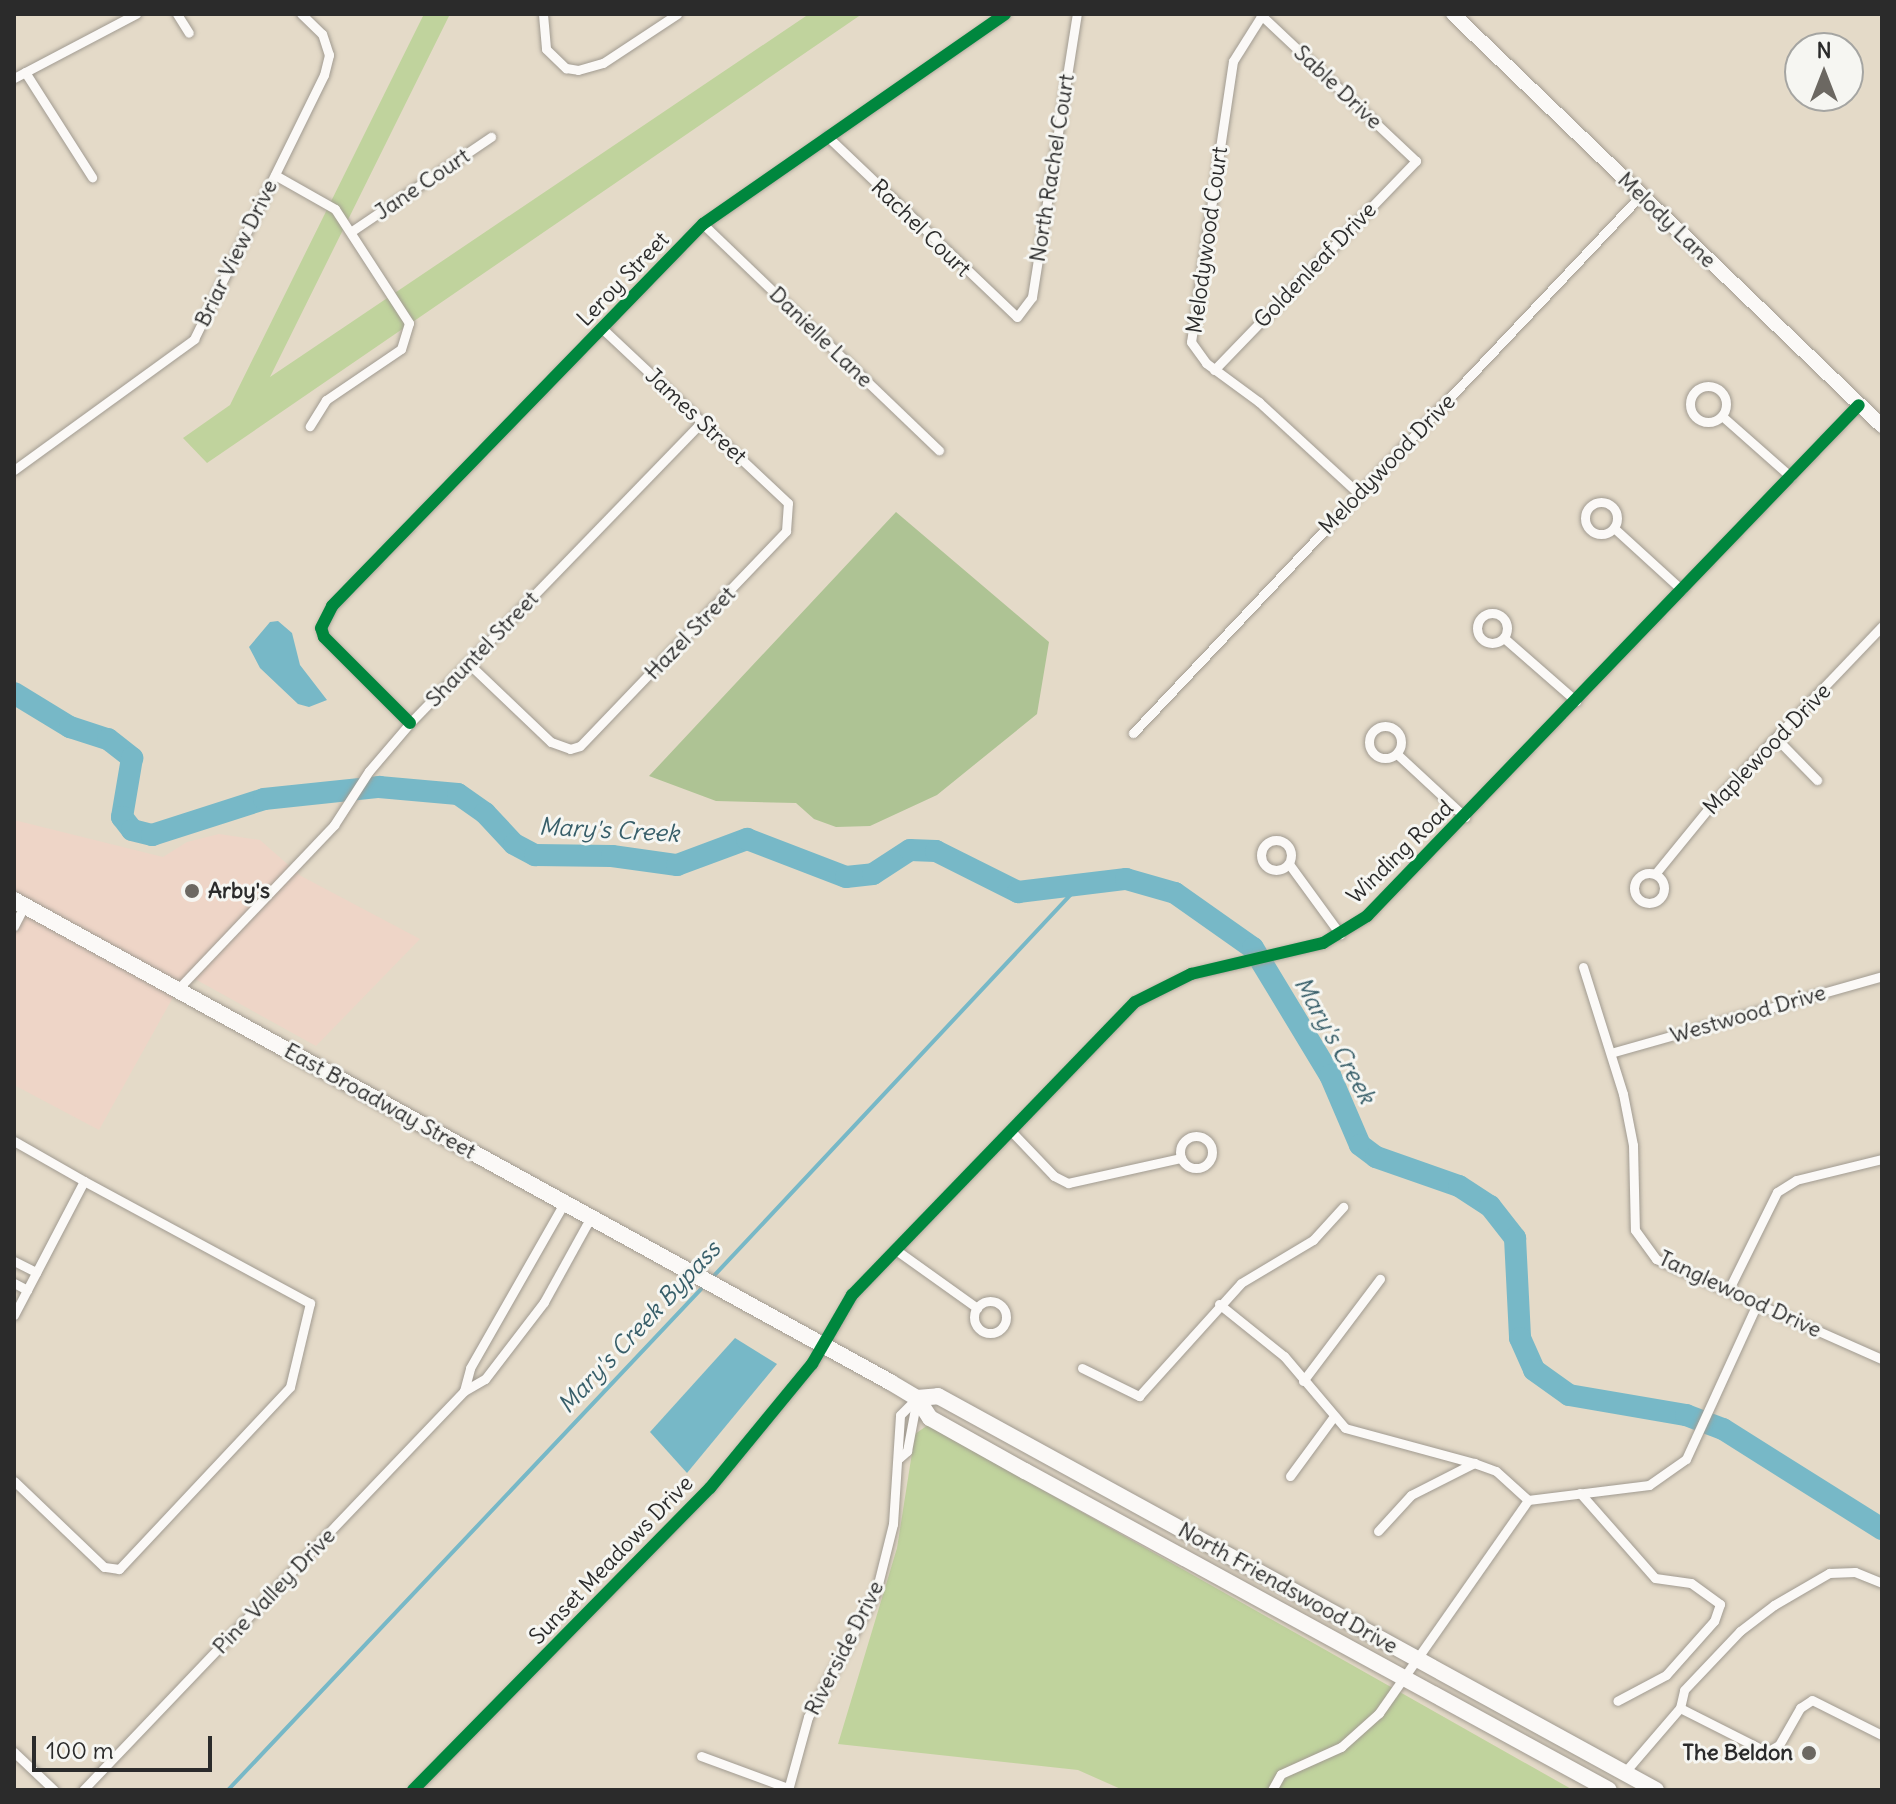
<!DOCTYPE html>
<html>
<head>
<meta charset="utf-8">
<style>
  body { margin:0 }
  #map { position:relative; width:1896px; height:1804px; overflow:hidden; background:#e4dac8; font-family:Delius,sans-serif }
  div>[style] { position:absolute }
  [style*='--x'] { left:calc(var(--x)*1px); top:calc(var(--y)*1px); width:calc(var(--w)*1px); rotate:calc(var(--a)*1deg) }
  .built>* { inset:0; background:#eed5c7 }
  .green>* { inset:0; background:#c0d39d }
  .forest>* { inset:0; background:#aec394 }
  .water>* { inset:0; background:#77b8c7 }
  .stream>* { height:4px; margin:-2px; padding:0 2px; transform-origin:2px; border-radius:2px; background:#77b8c7 }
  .river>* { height:22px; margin:-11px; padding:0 11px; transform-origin:11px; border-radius:11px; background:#77b8c7 }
  .roads { filter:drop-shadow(0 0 2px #a19b91) drop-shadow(0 0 2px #a19b91) }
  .street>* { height:9px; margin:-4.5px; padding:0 4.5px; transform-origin:4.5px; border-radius:4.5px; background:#fbf9f7 }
  .street>.ring { margin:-4.5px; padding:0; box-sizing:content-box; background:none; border:9px solid #fbf9f7; border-radius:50% }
  .secondary>* { height:14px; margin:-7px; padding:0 7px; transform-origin:7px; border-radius:7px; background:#fbf9f7 }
  .primary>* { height:16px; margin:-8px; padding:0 8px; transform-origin:8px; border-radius:8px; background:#fbf9f7 }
  .cycleway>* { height:12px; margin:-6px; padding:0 6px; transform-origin:6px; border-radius:6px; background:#00873e }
  .dots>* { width:22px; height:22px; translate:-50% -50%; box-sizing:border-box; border:4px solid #f6f6f2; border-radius:50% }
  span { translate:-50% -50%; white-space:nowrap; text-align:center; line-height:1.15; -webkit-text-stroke:6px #f6f6f2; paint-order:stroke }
  .street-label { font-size:22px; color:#2b2b2b }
  .poi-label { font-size:22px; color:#2b2b2b; font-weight:700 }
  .left { translate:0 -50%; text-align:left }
  .right { translate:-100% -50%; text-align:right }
  .water-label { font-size:24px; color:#375e69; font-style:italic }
  .frame { position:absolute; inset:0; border:16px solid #2b2b2b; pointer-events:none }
  .north { position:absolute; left:1784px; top:32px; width:80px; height:80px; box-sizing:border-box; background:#f6f6f2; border:2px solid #a5a5a2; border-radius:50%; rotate:0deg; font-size:22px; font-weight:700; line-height:32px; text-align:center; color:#2b2b2b }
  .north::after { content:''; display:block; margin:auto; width:28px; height:36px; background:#6c6862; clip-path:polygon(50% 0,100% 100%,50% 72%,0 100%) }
  .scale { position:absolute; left:32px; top:1736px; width:180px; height:36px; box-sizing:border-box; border:4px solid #2b2b2b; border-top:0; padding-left:10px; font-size:24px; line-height:28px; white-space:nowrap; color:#2b2b2b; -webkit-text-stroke:6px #f6f6f2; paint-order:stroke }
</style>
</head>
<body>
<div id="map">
  <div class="built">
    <i style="clip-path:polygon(14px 820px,163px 857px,187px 842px,219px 834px,260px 840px,301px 876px,420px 939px,316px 1046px,186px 974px,99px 1130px,14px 1085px)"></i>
  </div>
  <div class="green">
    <i style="clip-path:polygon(424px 14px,450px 14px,270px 377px,809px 14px,862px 14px,207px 463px,183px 438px,230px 405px)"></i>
    <i style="clip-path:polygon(928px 1425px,1573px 1790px,1123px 1790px,1078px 1770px,838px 1744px,897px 1548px,915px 1434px)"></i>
  </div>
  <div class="forest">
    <i style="clip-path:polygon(896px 512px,1049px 642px,1037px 714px,937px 795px,870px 826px,836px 827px,814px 819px,796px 803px,716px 801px,649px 776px)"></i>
  </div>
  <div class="water">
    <i style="clip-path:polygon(270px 622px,278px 621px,292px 633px,300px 665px,327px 700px,309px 707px,298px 704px,260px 668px,249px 647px)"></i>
    <i style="clip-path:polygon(735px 1338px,777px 1364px,687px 1473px,650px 1432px)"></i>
  </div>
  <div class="stream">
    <i style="--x:710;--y:1280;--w:537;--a:-46.89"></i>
    <i style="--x:228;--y:1790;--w:693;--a:-46.64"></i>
  </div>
  <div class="river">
    <i style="--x:14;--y:693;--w:66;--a:31.3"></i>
    <i style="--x:70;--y:727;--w:40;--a:18"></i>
    <i style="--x:108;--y:739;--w:31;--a:38"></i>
    <i style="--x:132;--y:758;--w:60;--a:99.6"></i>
    <i style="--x:122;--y:817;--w:16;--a:52"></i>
    <i style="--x:132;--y:830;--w:21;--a:14"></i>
    <i style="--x:152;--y:835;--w:118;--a:-17.8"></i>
    <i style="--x:264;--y:799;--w:116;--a:-6"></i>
    <i style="--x:379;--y:787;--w:79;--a:5.1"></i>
    <i style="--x:458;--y:794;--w:33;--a:35"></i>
    <i style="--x:485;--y:813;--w:42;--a:46.9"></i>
    <i style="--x:514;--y:844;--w:24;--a:28"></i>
    <i style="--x:535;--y:855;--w:77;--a:0.7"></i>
    <i style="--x:612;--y:856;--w:66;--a:7.9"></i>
    <i style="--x:677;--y:865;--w:75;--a:-20.4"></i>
    <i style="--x:747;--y:839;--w:106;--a:21"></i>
    <i style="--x:846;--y:877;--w:27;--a:-6"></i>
    <i style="--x:873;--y:874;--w:44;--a:-33"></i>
    <i style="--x:910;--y:850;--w:26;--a:2"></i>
    <i style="--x:936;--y:851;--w:92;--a:26.6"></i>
    <i style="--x:1018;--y:892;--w:109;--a:-6.9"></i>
    <i style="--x:1126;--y:879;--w:51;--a:15.9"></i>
    <i style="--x:1175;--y:893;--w:95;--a:35.2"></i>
    <i style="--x:1253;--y:948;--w:149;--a:58.8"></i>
    <i style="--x:1330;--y:1075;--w:76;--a:66.8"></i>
    <i style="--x:1360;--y:1145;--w:20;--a:37"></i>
    <i style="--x:1376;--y:1157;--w:88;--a:19.3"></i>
    <i style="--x:1459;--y:1186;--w:37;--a:33"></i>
    <i style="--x:1490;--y:1206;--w:41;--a:52"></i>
    <i style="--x:1515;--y:1238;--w:100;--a:87.1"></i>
    <i style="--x:1520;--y:1338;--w:35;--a:66"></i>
    <i style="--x:1534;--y:1370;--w:43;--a:35.5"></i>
    <i style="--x:1569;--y:1395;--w:119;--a:9.7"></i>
    <i style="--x:1686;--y:1415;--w:40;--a:21"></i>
    <i style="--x:1723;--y:1429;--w:188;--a:32.2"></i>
  </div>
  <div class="roads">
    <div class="street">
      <i style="--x:177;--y:14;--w:22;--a:58"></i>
      <i style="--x:543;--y:14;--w:35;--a:85"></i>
      <i style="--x:546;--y:49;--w:28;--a:44"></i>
      <i style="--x:566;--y:68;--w:12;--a:9"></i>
      <i style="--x:578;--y:70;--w:26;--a:-16"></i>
      <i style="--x:603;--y:63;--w:89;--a:-33.5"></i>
      <i style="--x:1262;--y:15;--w:54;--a:122.2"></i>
      <i style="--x:1233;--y:61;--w:284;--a:98.5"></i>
      <i style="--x:1191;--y:342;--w:26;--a:54"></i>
      <i style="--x:1206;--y:363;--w:66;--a:36.3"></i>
      <i style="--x:1259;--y:402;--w:136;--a:42.6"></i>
      <i style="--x:25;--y:72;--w:125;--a:57.5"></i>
      <i style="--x:14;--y:78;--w:138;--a:-27.7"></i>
      <i style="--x:827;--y:136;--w:262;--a:43.6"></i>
      <i style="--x:1017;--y:317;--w:25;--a:-53"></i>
      <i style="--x:1032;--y:297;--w:287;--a:-81"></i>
      <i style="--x:275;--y:175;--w:69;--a:29.5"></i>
      <i style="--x:335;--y:209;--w:136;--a:57"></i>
      <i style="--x:409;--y:323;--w:27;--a:107"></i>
      <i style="--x:401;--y:349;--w:91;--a:145.8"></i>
      <i style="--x:326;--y:400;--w:31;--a:122"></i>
      <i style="--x:703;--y:224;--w:327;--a:43.8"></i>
      <i style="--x:352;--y:231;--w:168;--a:-34.1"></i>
      <i style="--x:1214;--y:370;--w:291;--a:-46"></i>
      <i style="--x:1416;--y:161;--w:214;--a:-136.7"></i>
      <i class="ring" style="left:1690px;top:386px;width:27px;height:27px"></i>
      <i style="--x:1722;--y:416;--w:92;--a:41.5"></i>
      <i style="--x:14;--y:470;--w:223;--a:-36"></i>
      <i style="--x:194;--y:339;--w:294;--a:-63.8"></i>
      <i style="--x:324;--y:75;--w:21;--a:-76"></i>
      <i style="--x:329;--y:55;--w:22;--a:-108"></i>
      <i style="--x:322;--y:34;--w:29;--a:-136"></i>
      <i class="ring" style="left:1585px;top:502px;width:23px;height:23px"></i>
      <i style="--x:1614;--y:528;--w:92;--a:42.4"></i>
      <i class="ring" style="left:1477px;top:613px;width:21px;height:21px"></i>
      <i style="--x:1504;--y:638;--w:96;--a:41.2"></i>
      <i style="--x:469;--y:664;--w:113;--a:43.6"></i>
      <i style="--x:551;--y:742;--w:20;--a:20"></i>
      <i style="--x:570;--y:749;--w:10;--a:-17"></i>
      <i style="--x:580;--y:746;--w:298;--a:-46.2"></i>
      <i style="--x:786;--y:531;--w:28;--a:-86"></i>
      <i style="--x:788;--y:503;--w:254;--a:-136.8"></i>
      <i style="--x:410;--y:723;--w:122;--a:-135"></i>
      <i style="--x:324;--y:637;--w:9;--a:-108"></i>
      <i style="--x:321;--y:628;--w:25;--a:-63"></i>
      <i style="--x:332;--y:606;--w:533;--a:-45.84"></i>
      <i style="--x:703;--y:224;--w:368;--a:-34.8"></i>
      <i class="ring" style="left:1369px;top:726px;width:23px;height:23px"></i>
      <i style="--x:1133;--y:733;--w:740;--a:-46.64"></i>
      <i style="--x:1778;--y:740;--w:56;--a:45.7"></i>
      <i style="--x:1397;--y:754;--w:93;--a:42.8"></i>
      <i class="ring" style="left:1261px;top:840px;width:21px;height:21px"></i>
      <i style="--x:1289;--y:864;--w:87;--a:53.9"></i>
      <i class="ring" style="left:1634px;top:873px;width:21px;height:21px"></i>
      <i style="--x:1655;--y:874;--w:90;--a:-50.8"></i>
      <i style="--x:1712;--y:804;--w:246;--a:-46.3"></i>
      <i style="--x:14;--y:926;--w:22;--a:-63"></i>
      <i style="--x:1583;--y:967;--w:133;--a:72.5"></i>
      <i style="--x:1623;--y:1094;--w:52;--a:78.9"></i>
      <i style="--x:1633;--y:1145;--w:85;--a:88.7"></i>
      <i style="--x:1635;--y:1230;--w:36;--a:54"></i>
      <i style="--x:1656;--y:1259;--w:247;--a:23.9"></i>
      <i style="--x:177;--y:990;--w:228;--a:-46.4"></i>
      <i style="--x:334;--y:825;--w:64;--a:-57.1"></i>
      <i style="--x:369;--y:771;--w:63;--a:-49.5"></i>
      <i style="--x:410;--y:723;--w:419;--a:-45.9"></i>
      <i style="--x:1614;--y:1052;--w:279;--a:-15.8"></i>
      <i style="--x:1011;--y:1131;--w:62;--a:46.3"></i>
      <i style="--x:1054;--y:1176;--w:16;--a:27"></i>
      <i style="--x:1068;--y:1183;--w:116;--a:-12.5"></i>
      <i class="ring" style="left:1180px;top:1136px;width:23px;height:23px"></i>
      <i style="--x:14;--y:1141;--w:81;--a:29.7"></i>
      <i style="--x:896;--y:1250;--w:100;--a:35.6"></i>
      <i style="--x:14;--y:1261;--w:25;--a:27"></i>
      <i style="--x:14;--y:1283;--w:15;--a:28"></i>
      <i style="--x:1728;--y:1291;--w:110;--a:-63.7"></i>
      <i style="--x:1777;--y:1192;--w:22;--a:-32"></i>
      <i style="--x:1796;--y:1180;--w:89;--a:-13.7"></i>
      <i class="ring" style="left:974px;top:1301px;width:23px;height:23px"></i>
      <i style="--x:1219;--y:1304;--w:83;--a:38.7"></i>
      <i style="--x:1284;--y:1356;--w:94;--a:49.7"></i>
      <i style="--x:1345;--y:1428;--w:134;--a:15.2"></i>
      <i style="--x:14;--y:1315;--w:151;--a:-62.4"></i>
      <i style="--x:84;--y:1181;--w:257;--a:28.4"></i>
      <i style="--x:310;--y:1303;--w:86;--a:103.4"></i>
      <i style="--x:290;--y:1387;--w:250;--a:133.2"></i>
      <i style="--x:119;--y:1569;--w:15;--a:-172"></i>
      <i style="--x:104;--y:1567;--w:124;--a:-136.3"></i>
      <i style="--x:1082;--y:1368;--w:64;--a:26.2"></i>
      <i style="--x:1139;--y:1396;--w:152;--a:-47.9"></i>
      <i style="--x:1241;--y:1283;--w:84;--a:-30.8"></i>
      <i style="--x:1313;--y:1240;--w:45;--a:-47.7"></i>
      <i style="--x:1303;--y:1381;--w:128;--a:-53"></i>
      <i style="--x:464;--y:1391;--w:24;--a:-75"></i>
      <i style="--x:470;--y:1368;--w:190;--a:-60.3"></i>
      <i style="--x:899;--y:1458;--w:11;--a:-41"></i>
      <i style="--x:907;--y:1451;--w:54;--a:-79.3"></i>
      <i style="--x:1290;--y:1476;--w:74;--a:-53.7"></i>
      <i style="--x:1580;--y:1493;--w:113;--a:48.6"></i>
      <i style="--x:1655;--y:1578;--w:36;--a:8"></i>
      <i style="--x:1691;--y:1583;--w:36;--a:36"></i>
      <i style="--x:1720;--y:1604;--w:18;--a:109"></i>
      <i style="--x:1714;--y:1621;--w:72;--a:131.6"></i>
      <i style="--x:1666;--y:1675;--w:55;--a:152"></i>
      <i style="--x:1378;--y:1531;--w:49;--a:-47.5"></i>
      <i style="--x:1411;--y:1495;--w:71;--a:-26.9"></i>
      <i style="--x:1474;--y:1463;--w:23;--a:20"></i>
      <i style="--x:1496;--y:1471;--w:43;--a:42.2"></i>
      <i style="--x:1680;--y:1708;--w:97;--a:26.8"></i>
      <i style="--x:1767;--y:1752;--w:14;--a:-30"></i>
      <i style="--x:1779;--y:1745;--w:43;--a:-60.4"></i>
      <i style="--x:1800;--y:1708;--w:14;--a:-34"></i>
      <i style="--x:1812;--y:1700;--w:78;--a:26.6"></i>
      <i style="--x:14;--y:1752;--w:55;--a:43.5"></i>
      <i style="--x:701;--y:1756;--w:93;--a:20.2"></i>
      <i style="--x:1624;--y:1773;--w:86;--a:-49.3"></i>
      <i style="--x:1680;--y:1708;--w:18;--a:-77"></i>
      <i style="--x:1684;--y:1690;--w:81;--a:-46.5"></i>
      <i style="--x:1740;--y:1631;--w:43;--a:-37.4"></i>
      <i style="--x:1774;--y:1605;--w:64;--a:-30.2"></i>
      <i style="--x:1829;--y:1573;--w:26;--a:-2"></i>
      <i style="--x:1855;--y:1572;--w:29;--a:22"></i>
      <i style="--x:83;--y:1790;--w:552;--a:-46.32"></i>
      <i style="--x:464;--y:1391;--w:24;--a:-30"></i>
      <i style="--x:485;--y:1379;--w:97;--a:-52.5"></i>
      <i style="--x:544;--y:1302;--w:97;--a:-61.1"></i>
      <i style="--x:413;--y:1790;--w:424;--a:-45.5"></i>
      <i style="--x:710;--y:1488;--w:161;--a:-50.6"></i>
      <i style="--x:812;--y:1364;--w:80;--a:-59.9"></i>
      <i style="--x:852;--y:1295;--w:407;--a:-46"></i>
      <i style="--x:1135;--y:1002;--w:63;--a:-26.6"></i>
      <i style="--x:1191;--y:974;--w:136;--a:-13.2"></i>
      <i style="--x:1323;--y:943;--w:52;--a:-31.5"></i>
      <i style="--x:1367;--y:916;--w:709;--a:-46.09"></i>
      <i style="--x:788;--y:1790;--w:76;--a:-74.7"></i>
      <i style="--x:808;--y:1717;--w:142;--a:-61.5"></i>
      <i style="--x:876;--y:1592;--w:70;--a:-76"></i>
      <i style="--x:893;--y:1524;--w:109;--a:-86.3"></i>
      <i style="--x:900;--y:1415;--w:24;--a:-45"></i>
      <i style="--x:1272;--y:1790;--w:18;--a:-61"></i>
      <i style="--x:1281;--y:1774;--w:66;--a:-24.2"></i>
      <i style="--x:1341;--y:1747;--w:51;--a:-41.8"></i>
      <i style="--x:1379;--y:1713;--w:260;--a:-55"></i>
      <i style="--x:1528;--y:1500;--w:122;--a:-7.1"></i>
      <i style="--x:1649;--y:1485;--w:45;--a:-35.1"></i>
      <i style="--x:1686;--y:1459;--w:170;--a:-65.4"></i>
    </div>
    <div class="secondary">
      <i style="--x:1453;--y:14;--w:595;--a:43.84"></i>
    </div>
    <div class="primary">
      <i style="--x:14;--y:900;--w:1000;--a:28.82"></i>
      <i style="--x:890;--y:1382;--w:31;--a:31"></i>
      <i style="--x:917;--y:1398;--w:24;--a:57"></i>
      <i style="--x:930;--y:1418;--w:109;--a:29.2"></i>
      <i style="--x:1025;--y:1471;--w:665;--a:28.64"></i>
      <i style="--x:917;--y:1398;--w:21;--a:-5"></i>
      <i style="--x:938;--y:1396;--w:819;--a:28.76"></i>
    </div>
  </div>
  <div class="cycleway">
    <i style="--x:410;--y:723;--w:122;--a:-135"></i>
    <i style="--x:324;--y:637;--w:9;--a:-108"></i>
    <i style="--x:321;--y:628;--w:25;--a:-63"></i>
    <i style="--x:332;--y:606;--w:533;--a:-45.84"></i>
    <i style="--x:703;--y:224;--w:368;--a:-34.8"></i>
    <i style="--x:413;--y:1790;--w:424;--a:-45.5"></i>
    <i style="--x:710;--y:1488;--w:161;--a:-50.6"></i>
    <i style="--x:812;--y:1364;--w:80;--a:-59.9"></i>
    <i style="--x:852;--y:1295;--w:407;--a:-46"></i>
    <i style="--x:1135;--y:1002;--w:63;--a:-26.6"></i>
    <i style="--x:1191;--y:974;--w:136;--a:-13.2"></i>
    <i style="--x:1323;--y:943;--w:52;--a:-31.5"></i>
    <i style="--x:1367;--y:916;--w:709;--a:-46.09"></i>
  </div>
  <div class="dots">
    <i style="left:192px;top:891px;background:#6c6862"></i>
    <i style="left:1809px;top:1753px;background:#6c6862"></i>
  </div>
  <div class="street-label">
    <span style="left:1338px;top:87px;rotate:43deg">Sable Drive</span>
    <span style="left:1052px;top:168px;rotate:-81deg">North Rachel Court</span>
    <span style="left:422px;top:184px;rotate:-34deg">Jane Court</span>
    <span style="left:1667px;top:220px;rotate:44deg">Melody Lane</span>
    <span style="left:921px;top:228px;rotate:44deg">Rachel Court</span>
    <span style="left:1207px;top:240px;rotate:-82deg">Melodywood Court</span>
    <span style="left:236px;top:253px;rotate:-64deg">Briar View Drive</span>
    <span style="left:1315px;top:265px;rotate:-46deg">Goldenleaf Drive</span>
    <span style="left:623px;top:279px;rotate:-46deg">Leroy Street</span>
    <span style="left:821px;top:337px;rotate:44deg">Danielle Lane</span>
    <span style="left:696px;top:416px;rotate:43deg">James Street</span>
    <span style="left:1387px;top:464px;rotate:-46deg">Melodywood Drive</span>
    <span style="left:690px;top:633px;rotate:-46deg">Hazel Street</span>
    <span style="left:482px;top:649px;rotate:-46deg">Shauntel Street</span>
    <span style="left:1767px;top:749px;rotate:-46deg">Maplewood Drive</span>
    <span style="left:1400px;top:852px;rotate:-44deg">Winding Road</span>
    <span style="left:1748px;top:1014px;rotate:-16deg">Westwood Drive</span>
    <span style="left:380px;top:1101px;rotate:29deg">East Broadway Street</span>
    <span style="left:1740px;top:1294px;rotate:25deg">Tanglewood Drive</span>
    <span style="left:611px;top:1560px;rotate:-46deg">Sunset Meadows Drive</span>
    <span style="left:1288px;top:1588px;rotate:29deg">North Friendswood Drive</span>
    <span style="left:274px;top:1591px;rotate:-46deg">Pine Valley Drive</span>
    <span style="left:844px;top:1648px;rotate:-63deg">Riverside Drive</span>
  </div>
  <div class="poi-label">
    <span class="left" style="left:208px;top:891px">Arby's</span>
    <span class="right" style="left:1793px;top:1753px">The Beldon</span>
  </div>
  <div class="water-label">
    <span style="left:609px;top:830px;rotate:3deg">Mary's Creek</span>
    <span style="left:1335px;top:1040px;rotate:61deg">Mary's Creek</span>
    <span style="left:639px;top:1327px;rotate:-47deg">Mary's Creek Bypass</span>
  </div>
  <div class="frame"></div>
  <div class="north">N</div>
  <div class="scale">100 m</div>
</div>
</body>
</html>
